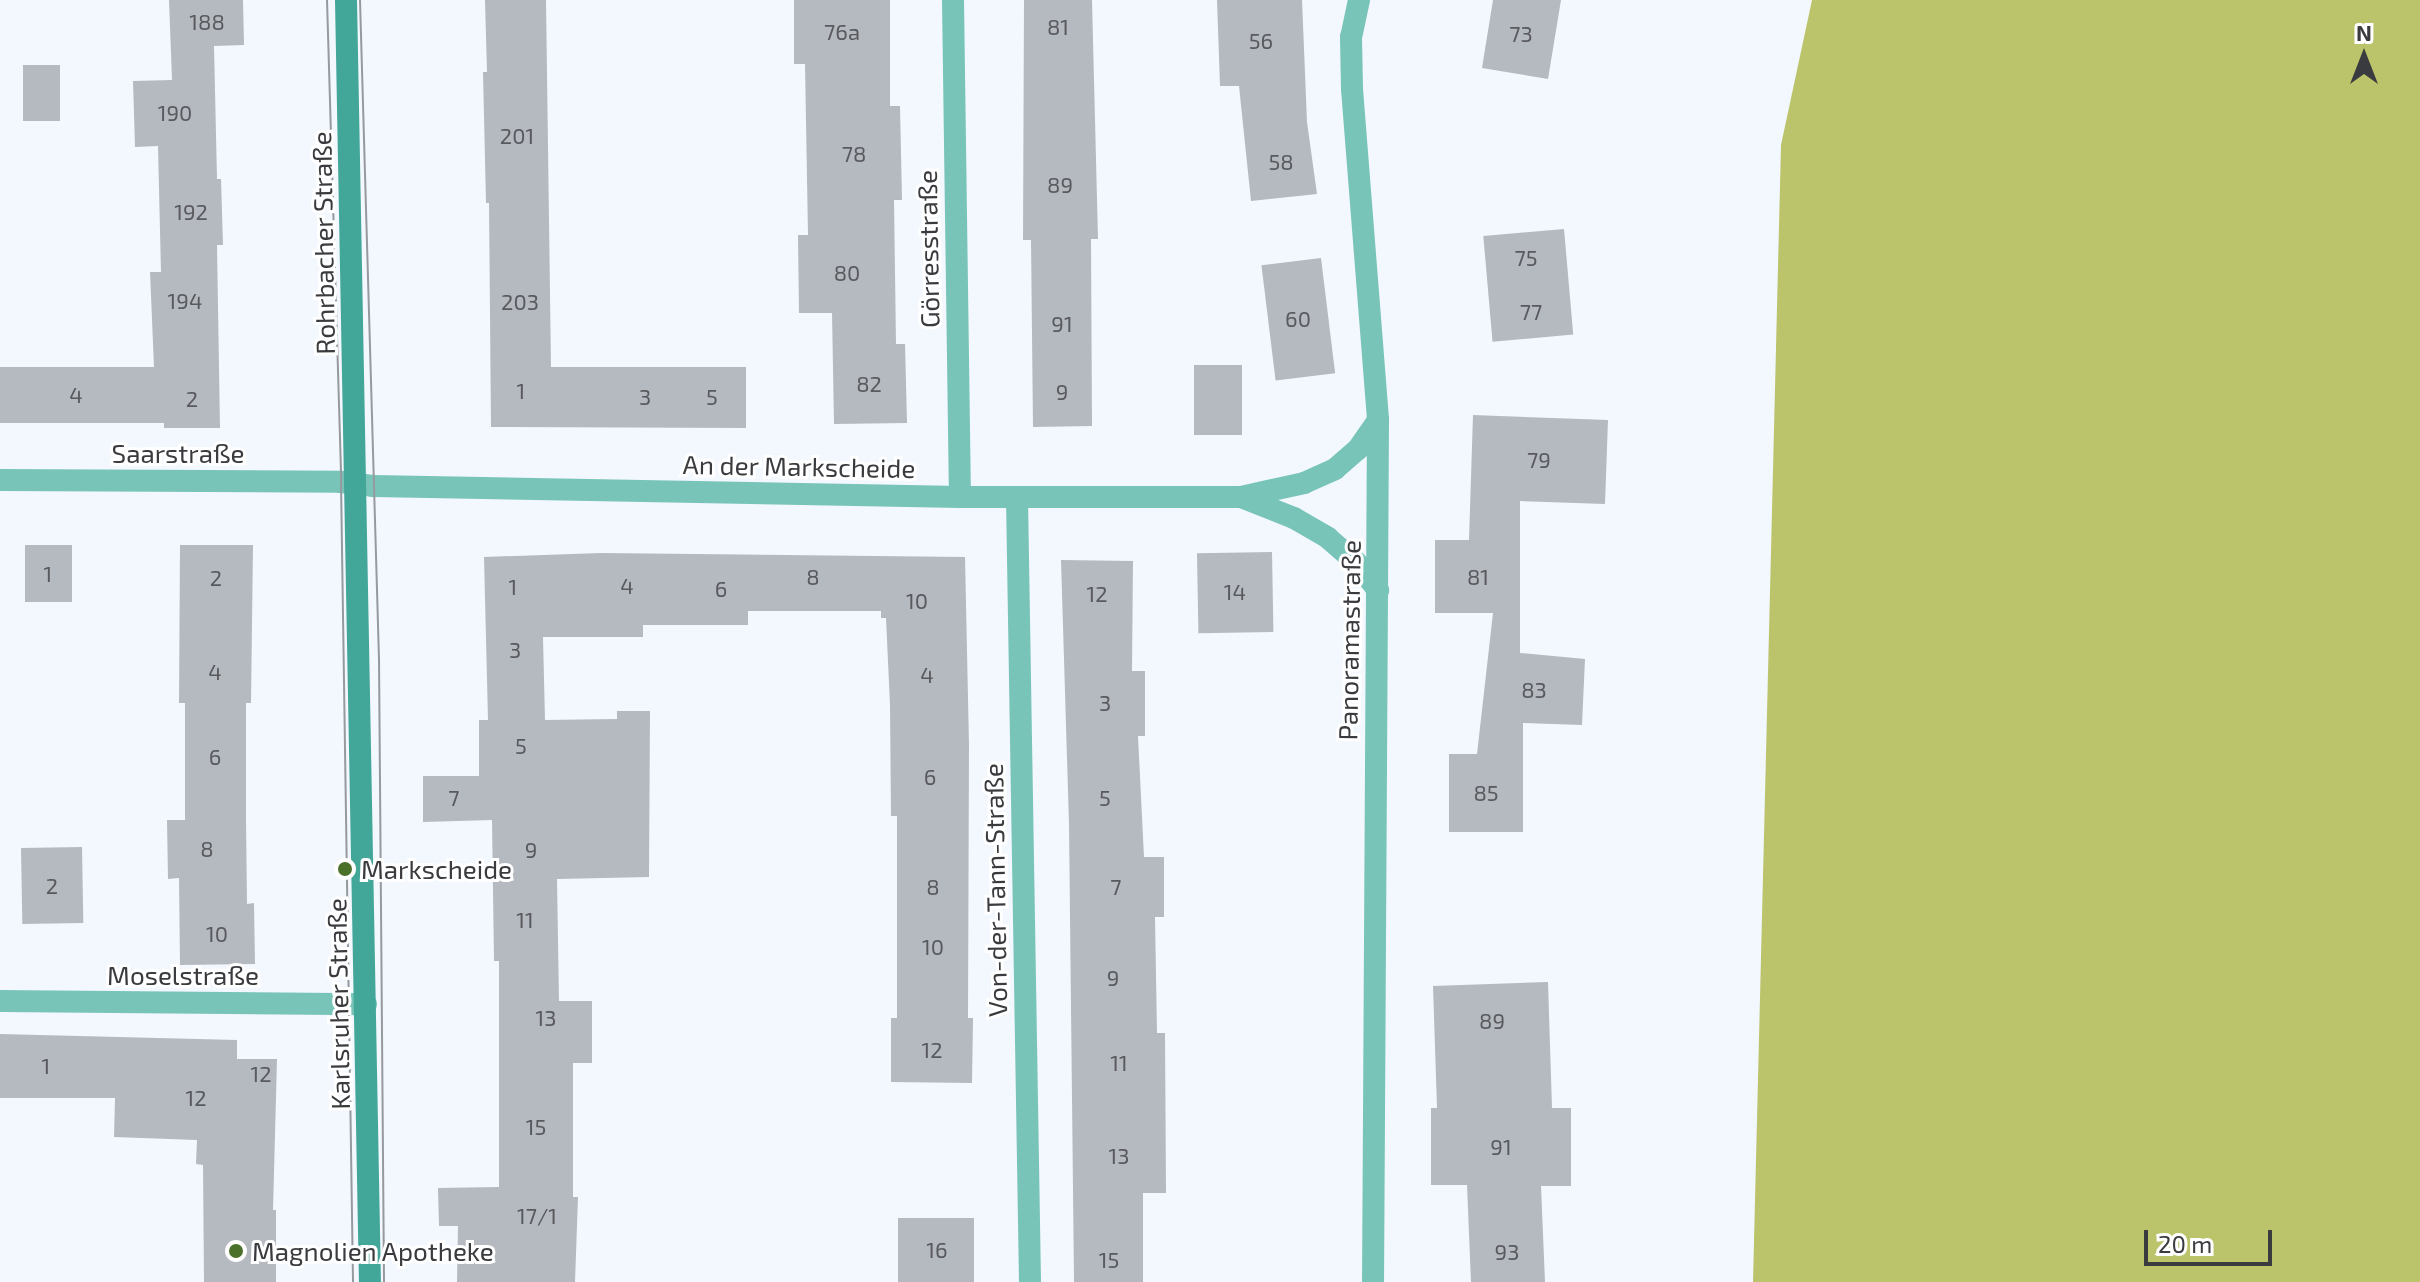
<!DOCTYPE html>
<html>
<head>
<meta charset="utf-8">
<style>
  body { margin:0 }
  #map { position:relative; width:2420px; height:1282px; overflow:hidden; background:#f3f7fe; font-family:"Exo 2",sans-serif }
  div>[style] { position:absolute }
  [style*='--x'] { left:calc(var(--x)*1px); top:calc(var(--y)*1px); width:calc(var(--w)*1px); rotate:calc(var(--a)*1deg) }
  .forest>* { inset:0; background:#bcc46b }
  .building>* { inset:0; background:#b5b9c0; transform-origin:0 0 }
  .minor>* { height:22px; margin:-11px; padding:0 11px; transform-origin:11px; border-radius:11px; background:#78c4b9 }
  .secondary>* { height:22px; margin:-11px; padding:0 11px; transform-origin:11px; border-radius:11px; background:#42a699 }
  .tram>* { height:2px; margin:-1px; padding:0 1px; transform-origin:1px; border-radius:1px; background:#96999e }
  .dots>* { width:22px; height:22px; translate:-50% -50%; box-sizing:border-box; border:4px solid #fff; border-radius:50% }
  span { translate:-50% -50%; white-space:nowrap; text-align:center; line-height:1.15; -webkit-text-stroke:6px #fff; paint-order:stroke }
  .number-label { font-size:22px; color:#595a5e }
  .number-label span { -webkit-text-stroke-width:0 }
  .street-label { font-size:26px; color:#3a3b3e }
  .poi-label { font-size:26px; color:#3a3b3e }
  .left { translate:0 -50%; text-align:left }
  .north { position:absolute; left:2324px; top:16px; width:80px; height:80px; -webkit-text-stroke:6px #fff; paint-order:stroke; rotate:0deg; font-size:22px; font-weight:700; line-height:32px; text-align:center; color:#3a3b3e }
  .north::after { content:''; display:block; margin:auto; width:28px; height:36px; background:#3a3b3e; clip-path:polygon(50% 0,100% 100%,50% 72%,0 100%) }
  .scale { position:absolute; left:2144px; top:1230px; width:128px; height:36px; box-sizing:border-box; border:4px solid #3a3b3e; border-top:0; padding-left:10px; font-size:24px; line-height:28px; white-space:nowrap; color:#3a3b3e; -webkit-text-stroke:6px #fff; paint-order:stroke }
</style>
</head>
<body>
<div id="map">
  <div class="forest">
    <i style="clip-path:polygon(1812px 0,2420px 0,2420px 1282px,1753px 1282px,1781px 145px)"></i>
  </div>
  <div class="building">
    <i style="clip-path:polygon(169px 0,243px 0,244px 45px,214px 46px,217px 179px,221px 179px,223px 245px,217px 245px,220px 428px,164px 428px,164px 423px,0 423px,0 367px,154px 367px,150px 272px,161px 272px,158px 146px,135px 147px,133px 81px,172px 80px)"></i>
    <i style="clip-path:polygon(485px 0,546px 0,551px 367px,746px 367px,746px 428px,491px 427px,489px 203px,486px 203px,483px 72px,487px 72px)"></i>
    <i style="clip-path:polygon(794px 0,890px 0,890px 106px,900px 106px,902px 200px,894px 200px,896px 344px,905px 344px,907px 423px,834px 424px,832px 313px,799px 313px,798px 235px,808px 235px,805px 64px,794px 64px)"></i>
    <i style="clip-path:polygon(1024px 0,1092px 0,1098px 239px,1091px 239px,1092px 426px,1033px 427px,1031px 240px,1023px 240px)"></i>
    <i style="clip-path:polygon(1217px 0,1302px 0,1307px 122px,1317px 194px,1251px 201px,1239px 86px,1220px 86px)"></i>
    <i style="clip-path:polygon(1493px 0,1561px 0,1548px 79px,1482px 68px)"></i>
    <i style="left:60px;top:65px;width:56px;height:37px;rotate:90deg"></i>
    <i style="left:1564px;top:229px;width:106px;height:81px;rotate:85deg"></i>
    <i style="left:1321px;top:258px;width:116px;height:60px;rotate:83deg"></i>
    <i style="left:1242px;top:365px;width:70px;height:48px;rotate:90deg"></i>
    <i style="clip-path:polygon(1473px 415px,1608px 420px,1605px 504px,1520px 501px,1520px 653px,1585px 659px,1582px 725px,1523px 723px,1523px 832px,1449px 832px,1449px 754px,1477px 754px,1493px 613px,1435px 613px,1435px 540px,1469px 540px)"></i>
    <i style="left:25px;top:545px;width:47px;height:57px"></i>
    <i style="clip-path:polygon(180px 545px,253px 545px,251px 703px,246px 703px,246px 820px,247px 904px,254px 903px,255px 964px,180px 965px,179px 878px,168px 879px,167px 820px,185px 820px,185px 703px,179px 703px)"></i>
    <i style="left:1272px;top:552px;width:80px;height:75px;rotate:89deg"></i>
    <i style="clip-path:polygon(601px 553px,965px 557px,969px 745px,968px 1018px,973px 1018px,972px 1083px,891px 1082px,891px 1018px,897px 1018px,897px 816px,891px 816px,890px 705px,886px 618px,881px 618px,881px 611px,748px 611px,748px 625px,643px 625px,643px 637px,543px 637px,545px 720px,617px 719px,617px 711px,650px 711px,649px 877px,557px 879px,559px 1001px,592px 1001px,592px 1063px,573px 1063px,573px 1197px,578px 1197px,575px 1282px,457px 1282px,458px 1226px,439px 1226px,438px 1188px,499px 1187px,499px 961px,494px 961px,492px 820px,423px 822px,423px 776px,479px 776px,479px 720px,488px 720px,484px 557px)"></i>
    <i style="clip-path:polygon(1061px 560px,1133px 561px,1132px 671px,1145px 671px,1145px 736px,1138px 736px,1144px 857px,1164px 857px,1164px 917px,1155px 917px,1157px 1033px,1165px 1033px,1166px 1193px,1143px 1193px,1143px 1282px,1074px 1282px,1069px 824px)"></i>
    <i style="left:82px;top:847px;width:76px;height:61px;rotate:89deg"></i>
    <i style="clip-path:polygon(1548px 982px,1552px 1108px,1571px 1108px,1571px 1186px,1541px 1186px,1545px 1282px,1471px 1282px,1467px 1185px,1431px 1185px,1431px 1108px,1437px 1108px,1433px 986px)"></i>
    <i style="clip-path:polygon(0 1034px,237px 1040px,237px 1059px,277px 1059px,273px 1210px,276px 1210px,276px 1282px,204px 1282px,203px 1165px,196px 1164px,197px 1140px,114px 1137px,115px 1098px,0 1098px)"></i>
    <i style="left:898px;top:1218px;width:76px;height:64px"></i>
  </div>
  <div class="minor">
    <i style="--x:953;--y:0;--w:497;--a:89.2"></i>
    <i style="--x:1359;--y:0;--w:38;--a:102"></i>
    <i style="--x:1351;--y:37;--w:52;--a:88.9"></i>
    <i style="--x:1352;--y:89;--w:332;--a:85.5"></i>
    <i style="--x:1378;--y:420;--w:862;--a:90.33"></i>
    <i style="--x:0;--y:480;--w:341;--a:0.3"></i>
    <i style="--x:341;--y:482;--w:32;--a:7"></i>
    <i style="--x:373;--y:486;--w:587;--a:1.07"></i>
    <i style="--x:960;--y:497;--w:281;--a:0"></i>
    <i style="--x:1241;--y:497;--w:65;--a:-12.5"></i>
    <i style="--x:1304;--y:483;--w:34;--a:-24"></i>
    <i style="--x:1335;--y:469;--w:30;--a:-41"></i>
    <i style="--x:1358;--y:449;--w:35;--a:-55"></i>
    <i style="--x:1241;--y:497;--w:57;--a:21.6"></i>
    <i style="--x:1294;--y:518;--w:39;--a:30"></i>
    <i style="--x:1328;--y:538;--w:37;--a:41"></i>
    <i style="--x:1356;--y:562;--w:36;--a:52"></i>
    <i style="--x:1017;--y:498;--w:784;--a:89.05"></i>
    <i style="--x:0;--y:1001;--w:366;--a:0.5"></i>
  </div>
  <div class="secondary">
    <i style="--x:346;--y:0;--w:1282;--a:88.93"></i>
  </div>
  <div class="tram">
    <i style="--x:327;--y:0;--w:482;--a:88.3"></i>
    <i style="--x:341;--y:482;--w:800;--a:89.14"></i>
    <i style="--x:360;--y:0;--w:658;--a:88.35"></i>
    <i style="--x:379;--y:658;--w:624;--a:89.54"></i>
  </div>
  <div class="dots">
    <i style="left:345px;top:869px;background:#4a702a"></i>
    <i style="left:236px;top:1251px;background:#4a702a"></i>
  </div>
  <div class="number-label">
    <span style="left:207px;top:22px">188</span>
    <span style="left:1058px;top:27px">81</span>
    <span style="left:842px;top:32px">76a</span>
    <span style="left:1521px;top:34px">73</span>
    <span style="left:1261px;top:41px">56</span>
    <span style="left:175px;top:113px">190</span>
    <span style="left:517px;top:136px">201</span>
    <span style="left:854px;top:154px">78</span>
    <span style="left:1281px;top:162px">58</span>
    <span style="left:1060px;top:185px">89</span>
    <span style="left:191px;top:212px">192</span>
    <span style="left:1526px;top:258px">75</span>
    <span style="left:847px;top:273px">80</span>
    <span style="left:185px;top:301px">194</span>
    <span style="left:520px;top:302px">203</span>
    <span style="left:1531px;top:312px">77</span>
    <span style="left:1298px;top:319px">60</span>
    <span style="left:1062px;top:324px">91</span>
    <span style="left:869px;top:384px">82</span>
    <span style="left:521px;top:391px">1</span>
    <span style="left:1062px;top:392px">9</span>
    <span style="left:76px;top:395px">4</span>
    <span style="left:645px;top:397px">3</span>
    <span style="left:712px;top:397px">5</span>
    <span style="left:192px;top:399px">2</span>
    <span style="left:1539px;top:460px">79</span>
    <span style="left:48px;top:574px">1</span>
    <span style="left:813px;top:577px">8</span>
    <span style="left:1478px;top:577px">81</span>
    <span style="left:216px;top:578px">2</span>
    <span style="left:627px;top:586px">4</span>
    <span style="left:513px;top:587px">1</span>
    <span style="left:721px;top:589px">6</span>
    <span style="left:1235px;top:592px">14</span>
    <span style="left:1097px;top:594px">12</span>
    <span style="left:917px;top:601px">10</span>
    <span style="left:515px;top:650px">3</span>
    <span style="left:215px;top:672px">4</span>
    <span style="left:927px;top:675px">4</span>
    <span style="left:1534px;top:690px">83</span>
    <span style="left:1105px;top:703px">3</span>
    <span style="left:521px;top:746px">5</span>
    <span style="left:215px;top:757px">6</span>
    <span style="left:930px;top:777px">6</span>
    <span style="left:1486px;top:793px">85</span>
    <span style="left:454px;top:798px">7</span>
    <span style="left:1105px;top:798px">5</span>
    <span style="left:207px;top:849px">8</span>
    <span style="left:531px;top:850px">9</span>
    <span style="left:52px;top:886px">2</span>
    <span style="left:933px;top:887px">8</span>
    <span style="left:1116px;top:887px">7</span>
    <span style="left:525px;top:920px">11</span>
    <span style="left:217px;top:934px">10</span>
    <span style="left:933px;top:947px">10</span>
    <span style="left:1113px;top:978px">9</span>
    <span style="left:546px;top:1018px">13</span>
    <span style="left:1492px;top:1021px">89</span>
    <span style="left:932px;top:1050px">12</span>
    <span style="left:1119px;top:1063px">11</span>
    <span style="left:46px;top:1066px">1</span>
    <span style="left:261px;top:1074px">12</span>
    <span style="left:196px;top:1098px">12</span>
    <span style="left:536px;top:1127px">15</span>
    <span style="left:1501px;top:1147px">91</span>
    <span style="left:1119px;top:1156px">13</span>
    <span style="left:537px;top:1216px">17/1</span>
    <span style="left:937px;top:1250px">16</span>
    <span style="left:1507px;top:1252px">93</span>
    <span style="left:1109px;top:1260px">15</span>
  </div>
  <div class="street-label">
    <span style="left:323px;top:243px;rotate:-91deg">Rohrbacher Straße</span>
    <span style="left:928px;top:249px;rotate:-91deg">Görresstraße</span>
    <span style="left:178px;top:453px">Saarstraße</span>
    <span style="left:799px;top:466px;rotate:1deg">An der Markscheide</span>
    <span style="left:1349px;top:640px;rotate:-89deg">Panoramastraße</span>
    <span style="left:995px;top:890px;rotate:-91deg">Von-der-Tann-Straße</span>
    <span style="left:183px;top:975px">Moselstraße</span>
    <span style="left:338px;top:1004px;rotate:-91deg">Karlsruher Straße</span>
  </div>
  <div class="poi-label">
    <span class="left" style="left:361px;top:869px">Markscheide</span>
    <span class="left" style="left:252px;top:1251px">Magnolien Apotheke</span>
  </div>
  <div class="north">N</div>
  <div class="scale">20 m</div>
</div>
</body>
</html>
